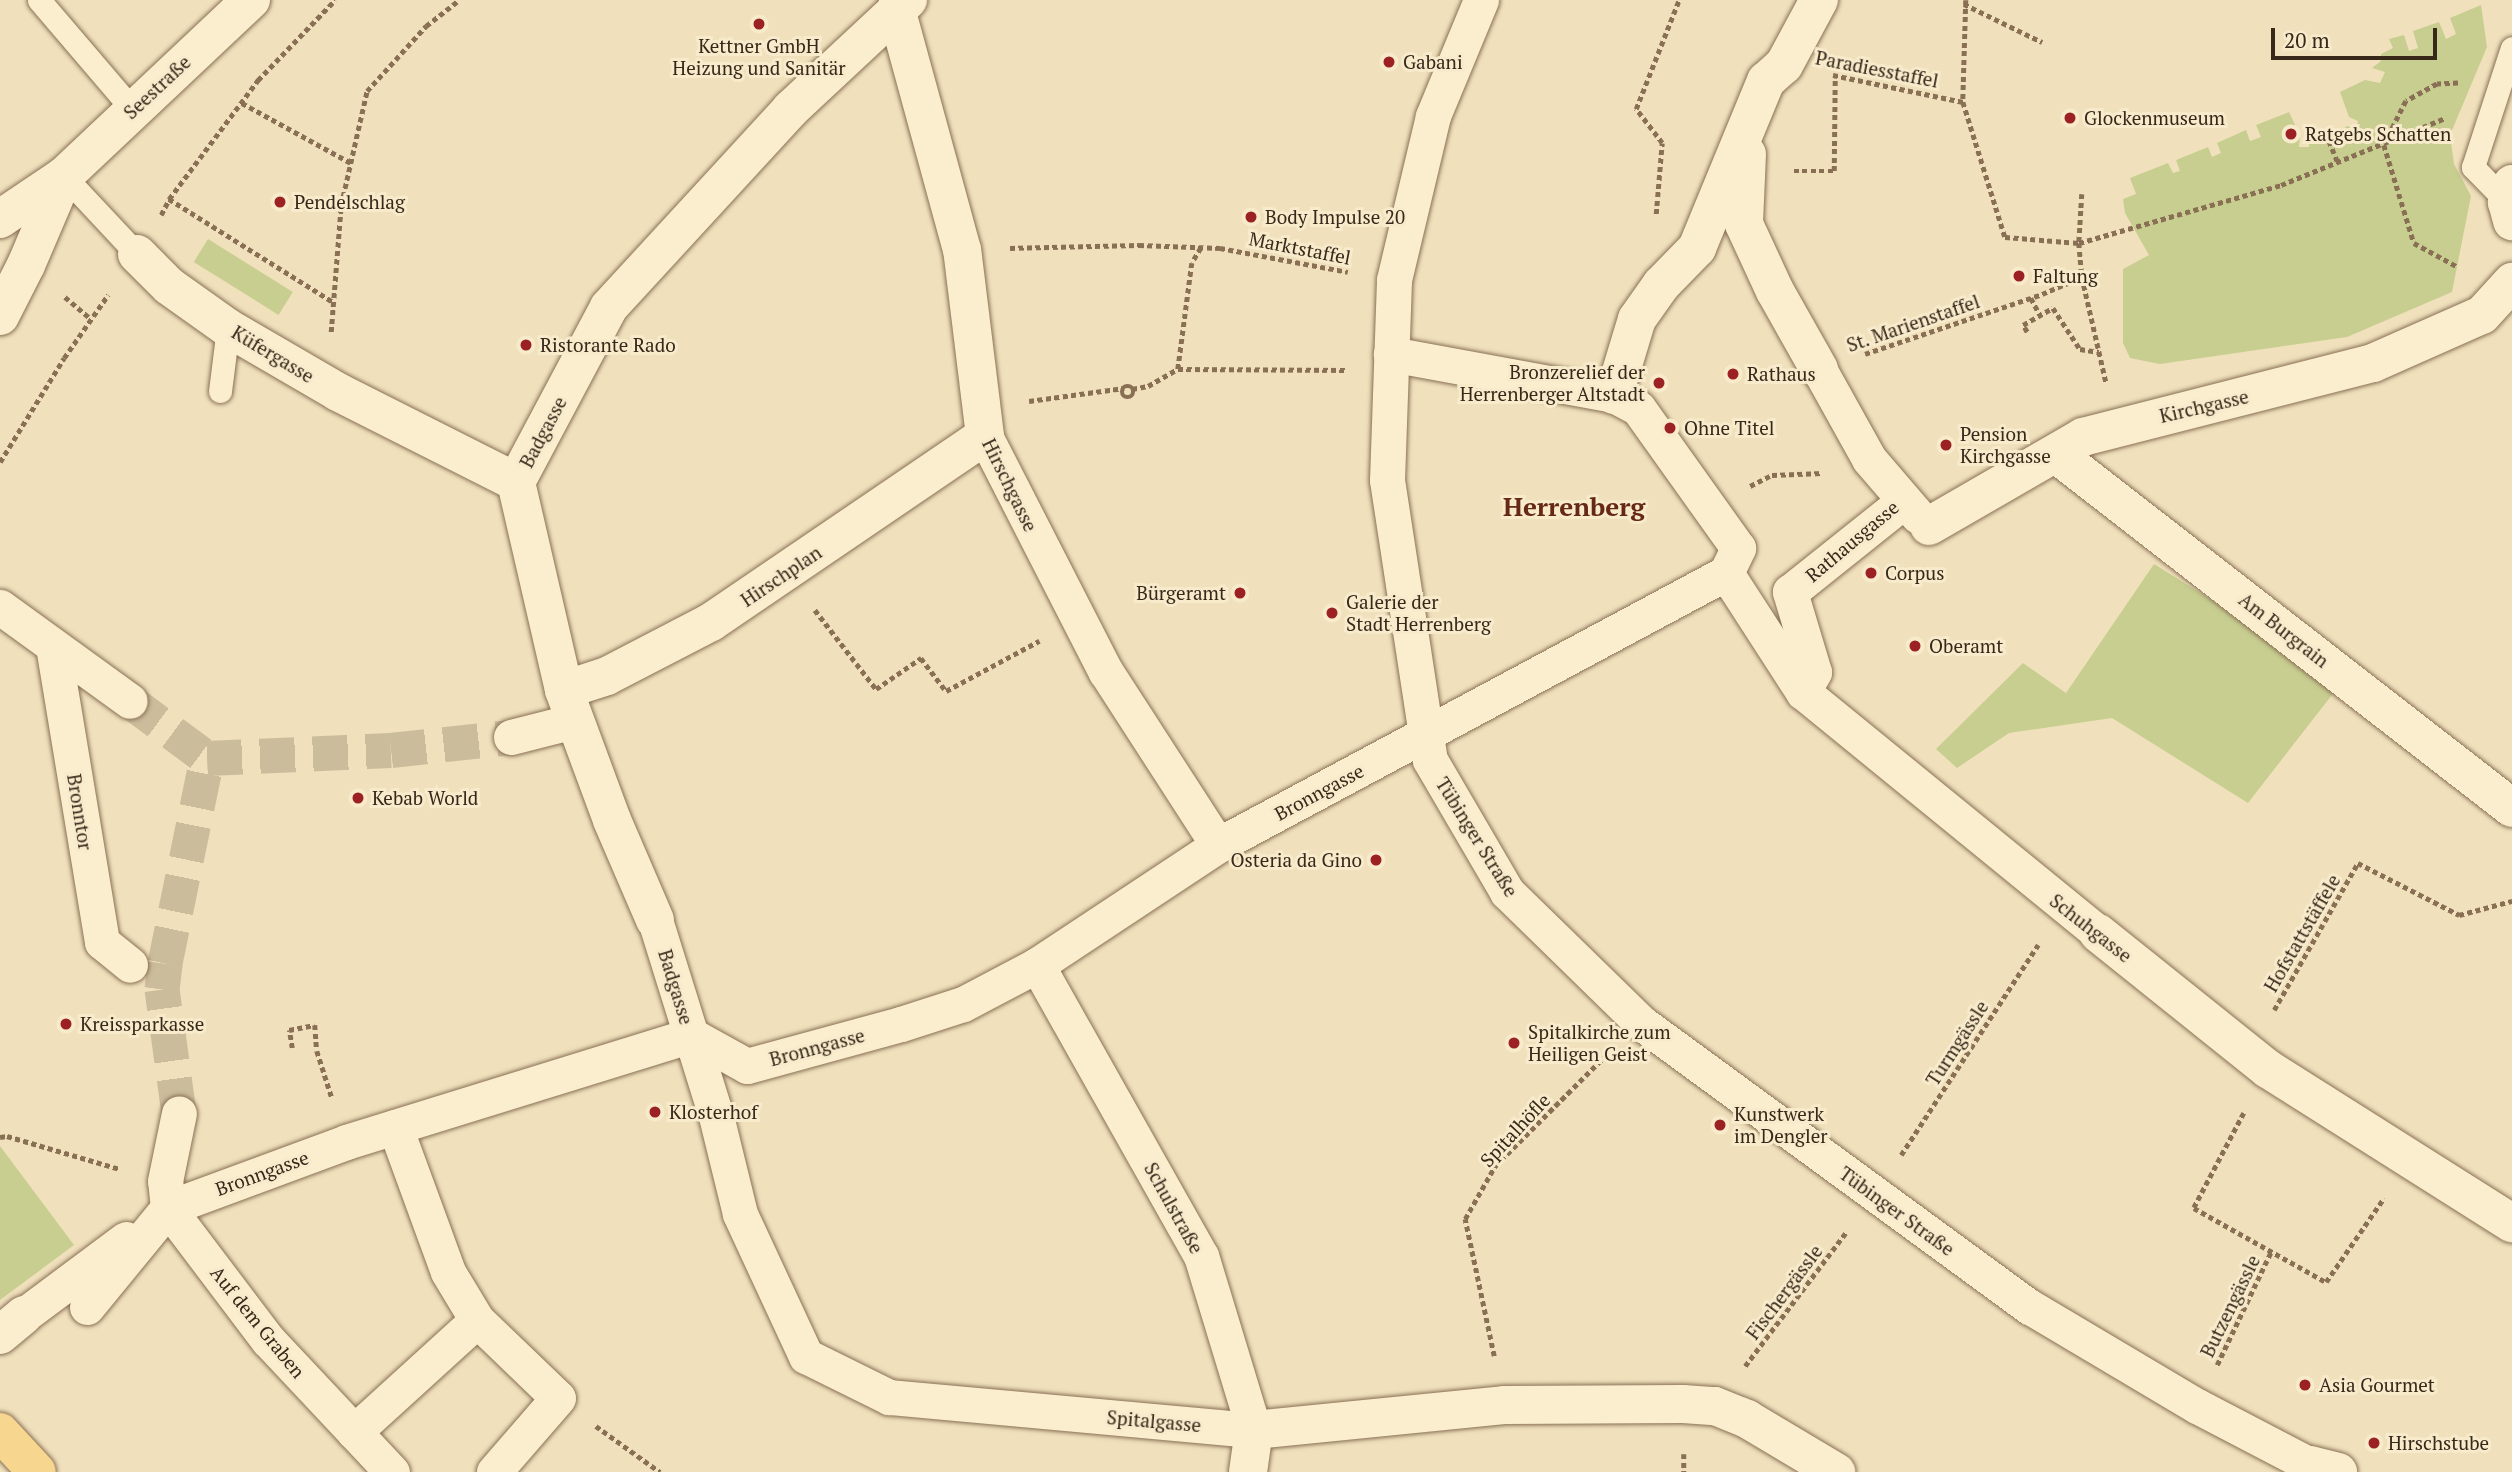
<!DOCTYPE html>
<html>
<head>
<meta charset="utf-8">
<style>
  body { margin:0 }
  #map { position:relative; width:2512px; height:1472px; overflow:hidden; background:#f0e1bc; font-family:"PT Serif",serif }
  div>[style] { position:absolute }
  [style*='--x'] { left:calc(var(--x)*1px); top:calc(var(--y)*1px); width:calc(var(--w)*1px); rotate:calc(var(--a)*1deg) }
  .green>* { inset:0; background:#c7ce90; transform-origin:0 0 }
  .pedestrian-tunnel>* { height:35px; margin-top:-17.5px; transform-origin:0; background:repeating-linear-gradient(90deg,#cbbc9c 0 35px,transparent 0 53px) }
  .path>* { height:4.5px; margin-top:-2.25px; transform-origin:0; background:repeating-linear-gradient(90deg,#897055 0 5px,transparent 0 8.5px) }
  .path>.ring { margin:-2.25px; padding:0; box-sizing:content-box; background:none; border:4.5px solid #897055; border-radius:50% }
  .roads { filter:drop-shadow(0 0 2px #897055) drop-shadow(0 0 2px #897055) }
  .service>* { height:23px; margin:-11.5px; padding:0 11.5px; transform-origin:11.5px; border-radius:11.5px; background:#fbeecf }
  .pedestrian>* { height:35px; margin:-17.5px; padding:0 17.5px; transform-origin:17.5px; border-radius:17.5px; background:#fbeecf }
  .minor>* { height:38px; margin:-19px; padding:0 19px; transform-origin:19px; border-radius:19px; background:#fbeecf }
  .secondary>* { height:38px; margin:-19px; padding:0 19px; transform-origin:19px; border-radius:19px; background:#fbeecf }
  .primary>* { height:38px; margin:-19px; padding:0 19px; transform-origin:19px; border-radius:19px; background:#f7d790 }
  .dots>* { width:19px; height:19px; translate:-50% -50%; box-sizing:border-box; border:4px solid #f7ebcc; border-radius:50% }
  span { translate:-50% -50%; white-space:nowrap; text-align:center; line-height:1.15; -webkit-text-stroke:6px #f7ebcc; paint-order:stroke }
  .poi-label { font-size:19px; color:#37281a }
  .left { translate:0 -50%; text-align:left }
  .right { translate:-100% -50%; text-align:right }
  .street-label { font-size:19px; color:#37281a }
  .district-label { font-size:26px; color:#662817; font-weight:700 }
  .scale { position:absolute; left:2271px; top:28px; width:166px; height:32px; box-sizing:border-box; border:4px solid #37281a; border-top:0; padding-left:9px; font-size:21px; line-height:24px; white-space:nowrap; color:#37281a; -webkit-text-stroke:5px #f7ebcc; paint-order:stroke }
</style>
</head>
<body>
<div id="map">
  <div class="green">
    <i style="clip-path:polygon(2481px 5px,2487px 47px,2450px 135px,2454px 164px,2471px 196px,2452px 292px,2347px 337px,2160px 364px,2130px 358px,2123px 343px,2123px 269px,2149px 255px,2125px 213px,2123px 199px,2136px 194px,2130px 178px,2168px 163px,2173px 173px,2180px 171px,2176px 160px,2208px 147px,2212px 157px,2221px 153px,2217px 143px,2246px 130px,2250px 141px,2261px 137px,2256px 125px,2289px 112px,2300px 136px,2299px 147px,2309px 147px,2309px 138px,2326px 133px,2348px 126px,2355px 130px,2358px 121px,2349px 117px,2340px 92px,2365px 80px,2380px 83px,2385px 72px,2372px 68px,2381px 61px,2381px 54px,2393px 48px,2389px 39px,2404px 35px,2409px 51px,2418px 48px,2413px 31px,2439px 22px,2446px 39px,2456px 34px,2450px 18px)"></i>
    <i style="left:208px;top:239px;width:100px;height:27px;rotate:32deg"></i>
    <i style="clip-path:polygon(2154px 564px,2342px 682px,2248px 803px,2112px 718px,2009px 733px,1957px 768px,1936px 749px,2023px 663px,2066px 693px)"></i>
    <i style="clip-path:polygon(0 1146px,74px 1245px,0 1300px)"></i>
  </div>
  <div class="pedestrian-tunnel">
    <i style="--x:130;--y:701;--w:96;--a:36.5"></i>
    <i style="--x:179;--y:1113;--w:125;--a:-97.8"></i>
    <i style="--x:162;--y:989;--w:26;--a:-83"></i>
    <i style="--x:165;--y:963;--w:209;--a:-78.4"></i>
    <i style="--x:207;--y:758;--w:184;--a:-2.5"></i>
    <i style="--x:391;--y:750;--w:121;--a:-6.2"></i>
  </div>
  <div class="path">
    <i style="--x:1966;--y:0;--w:102;--a:91.7"></i>
    <i style="--x:1963;--y:102;--w:141;--a:72.7"></i>
    <i style="--x:2005;--y:237;--w:74;--a:4.6"></i>
    <i style="--x:2079;--y:243;--w:210;--a:-16"></i>
    <i style="--x:2281;--y:185;--w:177;--a:-22.2"></i>
    <i style="--x:1964;--y:4;--w:87;--a:26"></i>
    <i style="--x:1833;--y:75;--w:133;--a:11.7"></i>
    <i style="--x:2458;--y:83;--w:21;--a:177"></i>
    <i style="--x:2437;--y:84;--w:35;--a:151"></i>
    <i style="--x:2406;--y:101;--w:49;--a:116.6"></i>
    <i style="--x:2384;--y:145;--w:102;--a:73"></i>
    <i style="--x:2414;--y:243;--w:50;--a:28.6"></i>
    <i style="--x:242;--y:103;--w:124;--a:28.8"></i>
    <i style="--x:2326;--y:133;--w:31;--a:68"></i>
    <i style="--x:1794;--y:171;--w:40;--a:0"></i>
    <i style="--x:1834;--y:171;--w:95;--a:-89.4"></i>
    <i style="--x:2082;--y:194;--w:49;--a:93.5"></i>
    <i style="--x:2079;--y:243;--w:34;--a:85"></i>
    <i style="--x:2082;--y:277;--w:108;--a:77.1"></i>
    <i style="--x:169;--y:199;--w:194;--a:32.1"></i>
    <i style="--x:1656;--y:214;--w:71;--a:-85.2"></i>
    <i style="--x:1662;--y:143;--w:43;--a:-127.4"></i>
    <i style="--x:1636;--y:109;--w:117;--a:-68.5"></i>
    <i style="--x:161;--y:215;--w:18;--a:-63"></i>
    <i style="--x:169;--y:199;--w:149;--a:-53.2"></i>
    <i style="--x:258;--y:80;--w:111;--a:-46.1"></i>
    <i style="--x:1010;--y:248;--w:129;--a:-1.3"></i>
    <i style="--x:1139;--y:245;--w:81;--a:2.1"></i>
    <i style="--x:1220;--y:248;--w:130;--a:10.6"></i>
    <i style="--x:1201;--y:248;--w:17;--a:121"></i>
    <i style="--x:1192;--y:263;--w:107;--a:97.5"></i>
    <i style="--x:1178;--y:369;--w:168;--a:0.3"></i>
    <i style="--x:65;--y:297;--w:34;--a:40"></i>
    <i style="--x:2031;--y:298;--w:19;--a:62"></i>
    <i style="--x:331;--y:332;--w:127;--a:-85.5"></i>
    <i style="--x:341;--y:205;--w:117;--a:-77.2"></i>
    <i style="--x:367;--y:91;--w:88;--a:-47.8"></i>
    <i style="--x:426;--y:26;--w:42;--a:-38.2"></i>
    <i style="--x:2027;--y:332;--w:8;--a:-120"></i>
    <i style="--x:2023;--y:325;--w:34;--a:-30"></i>
    <i style="--x:2053;--y:308;--w:49;--a:56.6"></i>
    <i style="--x:2080;--y:349;--w:19;--a:9"></i>
    <i style="--x:1865;--y:354;--w:187;--a:-18.7"></i>
    <i style="--x:2042;--y:294;--w:43;--a:-23"></i>
    <i class="ring" style="left:1122.5px;top:386.5px;width:6.5px;height:6.5px"></i>
    <i style="--x:1132;--y:389;--w:16;--a:-11"></i>
    <i style="--x:1148;--y:386;--w:34;--a:-30"></i>
    <i style="--x:1029;--y:401;--w:96;--a:-7.8"></i>
    <i style="--x:0;--y:462;--w:122;--a:-58.4"></i>
    <i style="--x:64;--y:358;--w:77;--a:-55.1"></i>
    <i style="--x:1750;--y:486;--w:25;--a:-27"></i>
    <i style="--x:1772;--y:475;--w:51;--a:-2.2"></i>
    <i style="--x:815;--y:610;--w:100;--a:52.3"></i>
    <i style="--x:876;--y:689;--w:55;--a:-34.6"></i>
    <i style="--x:921;--y:658;--w:41;--a:52.9"></i>
    <i style="--x:946;--y:691;--w:106;--a:-28.3"></i>
    <i style="--x:2274;--y:1010;--w:169;--a:-60.3"></i>
    <i style="--x:2358;--y:863;--w:114;--a:27.2"></i>
    <i style="--x:2459;--y:915;--w:55;--a:-14.8"></i>
    <i style="--x:292;--y:1048;--w:18;--a:-99"></i>
    <i style="--x:289;--y:1030;--w:26;--a:-11"></i>
    <i style="--x:315;--y:1025;--w:26;--a:86"></i>
    <i style="--x:317;--y:1051;--w:49;--a:72.3"></i>
    <i style="--x:2244;--y:1113;--w:107;--a:117.8"></i>
    <i style="--x:2194;--y:1208;--w:151;--a:29.3"></i>
    <i style="--x:2326;--y:1282;--w:102;--a:-55.4"></i>
    <i style="--x:0;--y:1137;--w:7;--a:-8"></i>
    <i style="--x:7;--y:1136;--w:118;--a:16.3"></i>
    <i style="--x:1901;--y:1155;--w:251;--a:-56.9"></i>
    <i style="--x:1494;--y:1356;--w:140;--a:-102"></i>
    <i style="--x:1465;--y:1219;--w:61;--a:-60.5"></i>
    <i style="--x:1495;--y:1166;--w:158;--a:-45"></i>
    <i style="--x:2217;--y:1365;--w:125;--a:-64.5"></i>
    <i style="--x:1745;--y:1366;--w:169;--a:-52.9"></i>
    <i style="--x:596;--y:1426;--w:79;--a:35.7"></i>
    <i style="--x:1684;--y:1454;--w:18;--a:90"></i>
  </div>
  <div class="roads">
    <div class="service">
      <i style="--x:39;--y:0;--w:143;--a:49.5"></i>
      <i style="--x:64;--y:176;--w:107;--a:46.9"></i>
      <i style="--x:2507;--y:202;--w:49;--a:-134.2"></i>
      <i style="--x:2473;--y:167;--w:125;--a:-71.9"></i>
      <i style="--x:220;--y:391;--w:64;--a:-82.8"></i>
    </div>
    <div class="pedestrian">
      <i style="--x:1481;--y:0;--w:126;--a:112.5"></i>
      <i style="--x:1433;--y:116;--w:169;--a:103.4"></i>
      <i style="--x:1394;--y:280;--w:200;--a:92"></i>
      <i style="--x:1387;--y:480;--w:283;--a:81.3"></i>
      <i style="--x:1430;--y:760;--w:153;--a:59.7"></i>
      <i style="--x:1507;--y:892;--w:186;--a:44.3"></i>
      <i style="--x:1640;--y:1022;--w:483;--a:36.2"></i>
      <i style="--x:2030;--y:1307;--w:194;--a:30.7"></i>
      <i style="--x:2197;--y:1406;--w:127;--a:27.6"></i>
      <i style="--x:1819;--y:369;--w:103;--a:60.9"></i>
      <i style="--x:1869;--y:459;--w:75;--a:49.3"></i>
      <i style="--x:985;--y:436;--w:265;--a:62.9"></i>
      <i style="--x:1106;--y:672;--w:206;--a:57.1"></i>
      <i style="--x:1726;--y:573;--w:142;--a:57.1"></i>
      <i style="--x:1803;--y:692;--w:381;--a:39.2"></i>
      <i style="--x:0;--y:607;--w:160;--a:35.9"></i>
      <i style="--x:53;--y:646;--w:300;--a:80.6"></i>
      <i style="--x:102;--y:942;--w:36;--a:39"></i>
      <i style="--x:1803;--y:692;--w:23;--a:-61"></i>
      <i style="--x:1814;--y:672;--w:84;--a:-106.7"></i>
      <i style="--x:1790;--y:592;--w:146;--a:-38.6"></i>
      <i style="--x:511;--y:737;--w:65;--a:-14.3"></i>
      <i style="--x:655;--y:920;--w:205;--a:72.7"></i>
      <i style="--x:716;--y:1116;--w:101;--a:76.2"></i>
      <i style="--x:740;--y:1214;--w:157;--a:65.1"></i>
      <i style="--x:806;--y:1356;--w:93;--a:26.3"></i>
      <i style="--x:889;--y:1397;--w:366;--a:5.2"></i>
      <i style="--x:1254;--y:1430;--w:182;--a:-106.9"></i>
      <i style="--x:1201;--y:1256;--w:334;--a:-119.4"></i>
      <i style="--x:395;--y:1127;--w:154;--a:69.9"></i>
      <i style="--x:448;--y:1272;--w:56;--a:58.9"></i>
      <i style="--x:477;--y:1320;--w:112;--a:43.9"></i>
      <i style="--x:558;--y:1398;--w:98;--a:130.9"></i>
      <i style="--x:168;--y:1208;--w:166;--a:52.9"></i>
      <i style="--x:268;--y:1340;--w:181;--a:46.8"></i>
      <i style="--x:168;--y:1208;--w:27;--a:-96"></i>
      <i style="--x:165;--y:1181;--w:69;--a:-78.4"></i>
      <i style="--x:87;--y:1307;--w:128;--a:-50.7"></i>
      <i style="--x:168;--y:1208;--w:190;--a:-20.3"></i>
      <i style="--x:346;--y:1142;--w:361;--a:-17.2"></i>
      <i style="--x:691;--y:1035;--w:64;--a:29"></i>
      <i style="--x:747;--y:1066;--w:160;--a:-15.3"></i>
      <i style="--x:901;--y:1024;--w:65;--a:-17.9"></i>
      <i style="--x:963;--y:1004;--w:84;--a:-27.8"></i>
      <i style="--x:1037;--y:965;--w:217;--a:-33.5"></i>
      <i style="--x:1218;--y:845;--w:576;--a:-28.17"></i>
      <i style="--x:1726;--y:573;--w:28;--a:-64"></i>
      <i style="--x:1738;--y:548;--w:172;--a:-125.5"></i>
      <i style="--x:1638;--y:408;--w:27;--a:-152"></i>
      <i style="--x:1614;--y:395;--w:227;--a:-169.6"></i>
      <i style="--x:24;--y:1315;--w:127;--a:-36.7"></i>
      <i style="--x:354;--y:1432;--w:166;--a:-42.3"></i>
    </div>
    <div class="minor">
      <i style="--x:1747;--y:154;--w:70;--a:92.5"></i>
      <i style="--x:1744;--y:224;--w:74;--a:65.2"></i>
      <i style="--x:1775;--y:291;--w:90;--a:60.6"></i>
      <i style="--x:2512;--y:184;--w:19;--a:106"></i>
      <i style="--x:2507;--y:202;--w:20;--a:75"></i>
      <i style="--x:137;--y:254;--w:45;--a:45"></i>
      <i style="--x:169;--y:286;--w:72;--a:35.4"></i>
      <i style="--x:228;--y:328;--w:127;--a:30.2"></i>
      <i style="--x:338;--y:392;--w:199;--a:26.8"></i>
      <i style="--x:1614;--y:395;--w:79;--a:-73.2"></i>
      <i style="--x:1637;--y:319;--w:42;--a:-54.8"></i>
      <i style="--x:1661;--y:285;--w:52;--a:-45.8"></i>
      <i style="--x:1697;--y:248;--w:181;--a:-67.6"></i>
      <i style="--x:1766;--y:81;--w:24;--a:-42"></i>
      <i style="--x:1784;--y:65;--w:74;--a:-61.7"></i>
      <i style="--x:2056;--y:454;--w:577;--a:37.82"></i>
      <i style="--x:1929;--y:526;--w:178;--a:-30"></i>
      <i style="--x:2083;--y:437;--w:299;--a:-14.3"></i>
      <i style="--x:2373;--y:363;--w:119;--a:-23.8"></i>
      <i style="--x:2482;--y:315;--w:45;--a:-47.7"></i>
      <i style="--x:564;--y:690;--w:45;--a:-18"></i>
      <i style="--x:607;--y:676;--w:117;--a:-27.4"></i>
      <i style="--x:711;--y:622;--w:331;--a:-34.2"></i>
      <i style="--x:985;--y:436;--w:187;--a:-97"></i>
      <i style="--x:962;--y:250;--w:247;--a:-105.3"></i>
      <i style="--x:897;--y:12;--w:12;--a:-85"></i>
      <i style="--x:655;--y:920;--w:109;--a:-113.3"></i>
      <i style="--x:612;--y:820;--w:139;--a:-110.3"></i>
      <i style="--x:564;--y:690;--w:213;--a:-103"></i>
      <i style="--x:516;--y:482;--w:198;--a:-62"></i>
      <i style="--x:609;--y:307;--w:269;--a:-47.4"></i>
      <i style="--x:791;--y:109;--w:160;--a:-43"></i>
      <i style="--x:2098;--y:933;--w:218;--a:38.7"></i>
      <i style="--x:2268;--y:1069;--w:289;--a:32.3"></i>
      <i style="--x:0;--y:1335;--w:31;--a:-40"></i>
      <i style="--x:1248;--y:1472;--w:42;--a:-81.9"></i>
      <i style="--x:1254;--y:1430;--w:251;--a:-5.7"></i>
      <i style="--x:1504;--y:1405;--w:179;--a:-0.3"></i>
      <i style="--x:1683;--y:1404;--w:32;--a:4"></i>
      <i style="--x:1715;--y:1406;--w:35;--a:22"></i>
      <i style="--x:1747;--y:1419;--w:104;--a:30.8"></i>
      <i style="--x:2308;--y:1472;--w:7;--a:-74"></i>
      <i style="--x:2310;--y:1465;--w:29;--a:14"></i>
    </div>
    <div class="secondary">
      <i style="--x:0;--y:219;--w:77;--a:-33.9"></i>
      <i style="--x:64;--y:176;--w:257;--a:-43.3"></i>
      <i style="--x:0;--y:316;--w:57;--a:-63"></i>
      <i style="--x:26;--y:265;--w:97;--a:-66.9"></i>
    </div>
    <div class="primary">
      <i style="--x:0;--y:1432;--w:54;--a:47.2"></i>
    </div>
  </div>
  <div class="dots">
    <i style="left:759px;top:24px;background:#9b2122"></i>
    <i style="left:1389px;top:62px;background:#9b2122"></i>
    <i style="left:2070px;top:118px;background:#9b2122"></i>
    <i style="left:2291px;top:134px;background:#9b2122"></i>
    <i style="left:280px;top:202px;background:#9b2122"></i>
    <i style="left:1251px;top:217px;background:#9b2122"></i>
    <i style="left:2019px;top:276px;background:#9b2122"></i>
    <i style="left:526px;top:345px;background:#9b2122"></i>
    <i style="left:1733px;top:374px;background:#9b2122"></i>
    <i style="left:1659px;top:383px;background:#9b2122"></i>
    <i style="left:1670px;top:428px;background:#9b2122"></i>
    <i style="left:1946px;top:445px;background:#9b2122"></i>
    <i style="left:1871px;top:573px;background:#9b2122"></i>
    <i style="left:1240px;top:593px;background:#9b2122"></i>
    <i style="left:1332px;top:613px;background:#9b2122"></i>
    <i style="left:1915px;top:646px;background:#9b2122"></i>
    <i style="left:358px;top:798px;background:#9b2122"></i>
    <i style="left:1376px;top:860px;background:#9b2122"></i>
    <i style="left:66px;top:1024px;background:#9b2122"></i>
    <i style="left:1514px;top:1043px;background:#9b2122"></i>
    <i style="left:655px;top:1112px;background:#9b2122"></i>
    <i style="left:1720px;top:1125px;background:#9b2122"></i>
    <i style="left:2305px;top:1385px;background:#9b2122"></i>
    <i style="left:2374px;top:1443px;background:#9b2122"></i>
  </div>
  <div class="poi-label">
    <span style="left:759px;top:57px">Kettner GmbH<br>Heizung und Sanitär</span>
    <span class="left" style="left:1403px;top:62px">Gabani</span>
    <span class="left" style="left:2084px;top:118px">Glockenmuseum</span>
    <span class="left" style="left:2305px;top:134px">Ratgebs Schatten</span>
    <span class="left" style="left:294px;top:202px">Pendelschlag</span>
    <span class="left" style="left:1265px;top:217px">Body Impulse 20</span>
    <span class="left" style="left:2033px;top:276px">Faltung</span>
    <span class="left" style="left:540px;top:345px">Ristorante Rado</span>
    <span class="right" style="left:1645px;top:383px">Bronzerelief der<br>Herrenberger Altstadt</span>
    <span class="left" style="left:1747px;top:374px">Rathaus</span>
    <span class="left" style="left:1684px;top:428px">Ohne Titel</span>
    <span class="left" style="left:1960px;top:445px">Pension<br>Kirchgasse</span>
    <span class="left" style="left:1885px;top:573px">Corpus</span>
    <span class="right" style="left:1226px;top:593px">Bürgeramt</span>
    <span class="left" style="left:1346px;top:613px">Galerie der<br>Stadt Herrenberg</span>
    <span class="left" style="left:1929px;top:646px">Oberamt</span>
    <span class="left" style="left:372px;top:798px">Kebab World</span>
    <span class="right" style="left:1362px;top:860px">Osteria da Gino</span>
    <span class="left" style="left:80px;top:1024px">Kreissparkasse</span>
    <span class="left" style="left:1528px;top:1043px">Spitalkirche zum<br>Heiligen Geist</span>
    <span class="left" style="left:669px;top:1112px">Klosterhof</span>
    <span class="left" style="left:1734px;top:1125px">Kunstwerk<br>im Dengler</span>
    <span class="left" style="left:2319px;top:1385px">Asia Gourmet</span>
    <span class="left" style="left:2388px;top:1443px">Hirschstube</span>
  </div>
  <div class="street-label">
    <span style="left:1877px;top:69px;rotate:11deg">Paradiesstaffel</span>
    <span style="left:157px;top:87px;rotate:-43deg">Seestraße</span>
    <span style="left:1300px;top:248px;rotate:11deg">Marktstaffel</span>
    <span style="left:1913px;top:323px;rotate:-19deg">St. Marienstaffel</span>
    <span style="left:273px;top:354px;rotate:31deg">Küfergasse</span>
    <span style="left:2204px;top:406px;rotate:-13deg">Kirchgasse</span>
    <span style="left:543px;top:432px;rotate:-62deg">Badgasse</span>
    <span style="left:1010px;top:485px;rotate:64deg">Hirschgasse</span>
    <span style="left:1852px;top:541px;rotate:-40deg">Rathausgasse</span>
    <span style="left:781px;top:576px;rotate:-34deg">Hirschplan</span>
    <span style="left:2284px;top:630px;rotate:38deg">Am Burgrain</span>
    <span style="left:1319px;top:792px;rotate:-28deg">Bronngasse</span>
    <span style="left:80px;top:812px;rotate:81deg">Bronntor</span>
    <span style="left:1477px;top:837px;rotate:58deg">Tübinger Straße</span>
    <span style="left:2091px;top:928px;rotate:38deg">Schuhgasse</span>
    <span style="left:2302px;top:933px;rotate:-60deg">Hofstattstäffele</span>
    <span style="left:676px;top:987px;rotate:73deg">Badgasse</span>
    <span style="left:1957px;top:1043px;rotate:-57deg">Turmgässle</span>
    <span style="left:817px;top:1047px;rotate:-15deg">Bronngasse</span>
    <span style="left:1515px;top:1130px;rotate:-47deg">Spitalhöfle</span>
    <span style="left:262px;top:1173px;rotate:-20deg">Bronngasse</span>
    <span style="left:1174px;top:1208px;rotate:61deg">Schulstraße</span>
    <span style="left:1897px;top:1211px;rotate:36deg">Tübinger Straße</span>
    <span style="left:1784px;top:1292px;rotate:-53deg">Fischergässle</span>
    <span style="left:2230px;top:1306px;rotate:-64deg">Butzengässle</span>
    <span style="left:258px;top:1322px;rotate:51deg">Auf dem Graben</span>
    <span style="left:1154px;top:1421px;rotate:5deg">Spitalgasse</span>
  </div>
  <div class="district-label">
    <span style="left:1574px;top:507px">Herrenberg</span>
  </div>
  <div class="scale">20 m</div>
</div>
</body>
</html>
